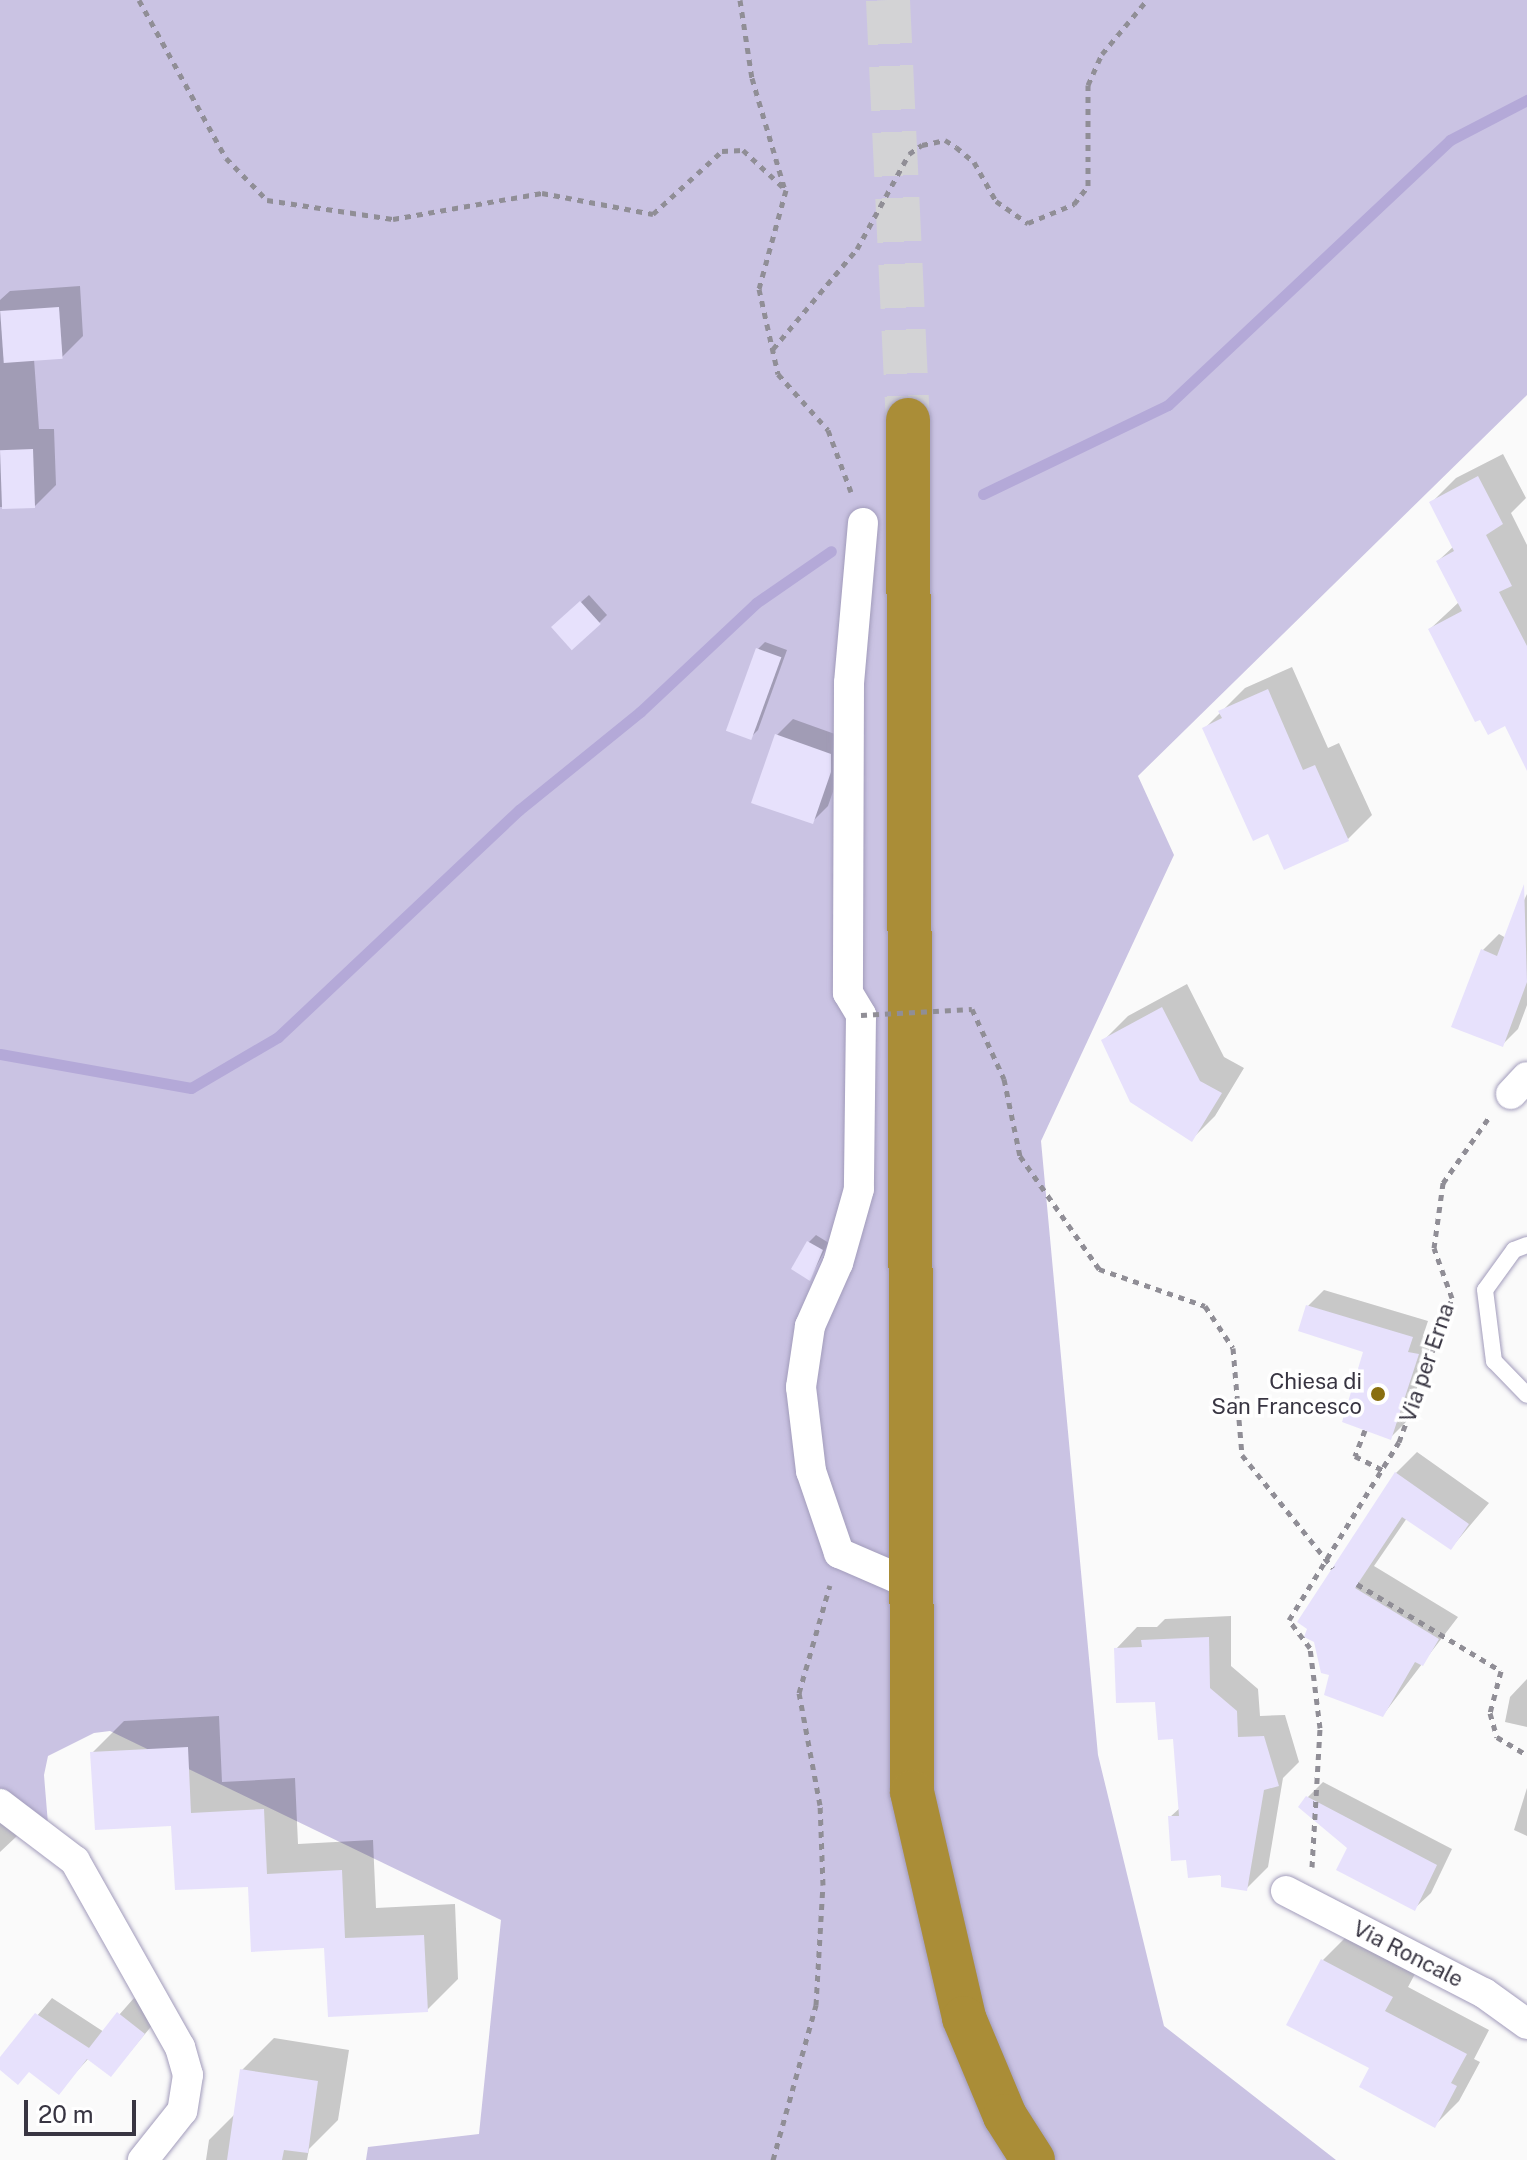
<!DOCTYPE html>
<html>
<head>
<meta charset="utf-8">
<style>
  body { margin:0 }
  #map { position:relative; width:1527px; height:2160px; overflow:hidden; background:#fafafa; font-family:"Public Sans",sans-serif }
  div>[style] { position:absolute }
  [style*='--x'] { left:calc(var(--x)*1px); top:calc(var(--y)*1px); width:calc(var(--w)*1px); rotate:calc(var(--a)*1deg) }
  .green>* { inset:0; background:#cac3e3 }
  .shadow>* { inset:0; background:#0003 }
  .stream>* { height:11px; margin:-5.5px; padding:0 5.5px; transform-origin:5.5px; border-radius:5.5px; background:#b4a9d8 }
  .building>* { inset:0; background:#e7e1fc; transform-origin:0 0 }
  .highway-tunnel>* { height:44px; margin-top:-22px; transform-origin:0; background:repeating-linear-gradient(90deg,#d3d3d5 0 44px,transparent 0 66px) }
  .path>* { height:5px; margin-top:-2.5px; transform-origin:0; background:repeating-linear-gradient(90deg,#908e96 0 6px,transparent 0 12px) }
  .roads { filter:drop-shadow(0 0 2px #a29cbb) drop-shadow(0 0 2px #a29cbb) }
  .lane>* { height:16px; margin:-8px; padding:0 8px; transform-origin:8px; border-radius:8px; background:#fff }
  .street>* { height:30px; margin:-15px; padding:0 15px; transform-origin:15px; border-radius:15px; background:#fff }
  .highway>* { height:44px; margin:-22px; padding:0 22px; transform-origin:22px; border-radius:22px; background:#aa8d37 }
  .path-bridge>* { height:5px; margin-top:-2.5px; transform-origin:0; background:repeating-linear-gradient(90deg,#908e96 0 6px,transparent 0 12px) }
  .dots>* { width:22px; height:22px; translate:-50% -50%; box-sizing:border-box; border:4px solid #fff; border-radius:50% }
  span { translate:-50% -50%; white-space:nowrap; text-align:center; line-height:1.15; -webkit-text-stroke:7px #fff; paint-order:stroke }
  .street-label { font-size:22px; color:#383542 }
  .poi-label { font-size:22px; color:#383542 }
  .right { translate:-100% -50%; text-align:right }
  .scale { position:absolute; left:24px; top:2100px; width:112px; height:36px; box-sizing:border-box; border:4px solid #383542; border-top:0; padding-left:10px; font-size:24px; line-height:28px; white-space:nowrap; color:#383542; -webkit-text-stroke:6px #fff; paint-order:stroke }
</style>
</head>
<body>
<div id="map">
  <div class="green">
    <i style="clip-path:polygon(0 0,1527px 0,1527px 395px,1138px 776px,1174px 855px,1041px 1141px,1098px 1755px,1164px 2026px,1336px 2160px,366px 2160px,368px 2147px,479px 2134px,501px 1920px,110px 1731px,94px 1733px,48px 1756px,44px 1775px,48px 1824px,0 1791px)"></i>
  </div>
  <div class="shadow">
    <i style="clip-path:polygon(80px 286px,83px 336px,62px 357px,34px 359px,39px 429px,54px 429px,56px 485px,35px 506px,0 507px,0 300px,10px 291px)"></i>
    <i style="clip-path:polygon(1503px 454px,1526px 498px,1511px 513px,1527px 545px,1527px 717px,1430px 629px,1459px 602px,1438px 561px,1454px 546px,1432px 502px,1456px 478px)"></i>
    <i style="clip-path:polygon(589px 595px,607px 615px,599px 623px,561px 620px)"></i>
    <i style="clip-path:polygon(765px 642px,787px 650px,758px 730px,751px 737px,758px 649px)"></i>
    <i style="clip-path:polygon(1292px 667px,1328px 748px,1339px 743px,1372px 815px,1348px 839px,1269px 831px,1205px 728px,1245px 688px)"></i>
    <i style="clip-path:polygon(793px 719px,846px 738px,846px 754px,828px 806px,812px 822px,777px 735px)"></i>
    <i style="clip-path:polygon(1527px 894px,1527px 1005px,1518px 1029px,1502px 1045px,1483px 950px,1499px 934px,1506px 938px)"></i>
    <i style="clip-path:polygon(1187px 984px,1224px 1057px,1244px 1068px,1215px 1116px,1191px 1140px,1104px 1040px,1128px 1016px)"></i>
    <i style="clip-path:polygon(816px 1235px,829px 1243px,810px 1278px,809px 1242px)"></i>
    <i style="clip-path:polygon(1324px 1290px,1428px 1321px,1423px 1336px,1433px 1338px,1406px 1422px,1390px 1438px,1366px 1350px,1308px 1306px)"></i>
    <i style="clip-path:polygon(1417px 1452px,1489px 1503px,1451px 1548px,1407px 1518px,1374px 1566px,1458px 1617px,1383px 1715px,1332px 1673px,1323px 1672px,1396px 1473px)"></i>
    <i style="clip-path:polygon(1231px 1616px,1231px 1666px,1258px 1689px,1260px 1716px,1285px 1715px,1299px 1762px,1283px 1778px,1268px 1867px,1246px 1889px,1188px 1858px,1170px 1817px,1181px 1807px,1175px 1737px,1157px 1700px,1116px 1649px,1137px 1627px,1157px 1627px,1165px 1619px)"></i>
    <i style="clip-path:polygon(1527px 1679px,1527px 1727px,1505px 1722px,1510px 1697px)"></i>
    <i style="clip-path:polygon(219px 1716px,222px 1782px,295px 1778px,298px 1844px,373px 1840px,376px 1908px,455px 1904px,458px 1979px,427px 2010px,326px 1946px,93px 1752px,124px 1721px)"></i>
    <i style="clip-path:polygon(1323px 1782px,1452px 1849px,1431px 1893px,1415px 1908px,1349px 1847px,1307px 1798px)"></i>
    <i style="clip-path:polygon(1527px 1788px,1527px 1836px,1514px 1830px)"></i>
    <i style="clip-path:polygon(0 1820px,17px 1836px,0 1852px)"></i>
    <i style="clip-path:polygon(1347px 1936px,1416px 1972px,1408px 1987px,1489px 2030px,1474px 2059px,1480px 2062px,1459px 2101px,1435px 2125px,1372px 2068px,1323px 1960px)"></i>
    <i style="clip-path:polygon(52px 1998px,104px 2032px,134px 1998px,159px 2017px,111px 2075px,89px 2058px,58px 2092px,30px 2070px,0 2068px,0 2060px)"></i>
    <i style="clip-path:polygon(274px 2038px,349px 2050px,338px 2120px,309px 2149px,307px 2160px,206px 2160px,209px 2140px,236px 2113px,242px 2070px)"></i>
  </div>
  <div class="stream">
    <i style="--x:983;--y:494;--w:205;--a:-25.7"></i>
    <i style="--x:1168;--y:405;--w:387;--a:-43.2"></i>
    <i style="--x:1450;--y:140;--w:87;--a:-27.5"></i>
    <i style="--x:0;--y:1054;--w:194;--a:10.1"></i>
    <i style="--x:191;--y:1088;--w:101;--a:-30.4"></i>
    <i style="--x:278;--y:1037;--w:331;--a:-43.3"></i>
    <i style="--x:519;--y:810;--w:156;--a:-39"></i>
    <i style="--x:640;--y:712;--w:159;--a:-43.2"></i>
    <i style="--x:756;--y:603;--w:91;--a:-34.7"></i>
  </div>
  <div class="building">
    <i style="left:59px;top:307px;width:52px;height:59px;rotate:86deg"></i>
    <i style="left:33px;top:449px;width:59px;height:33px;rotate:88deg"></i>
    <i style="clip-path:polygon(1478px 476px,1503px 524px,1486px 535px,1512px 586px,1499px 592px,1527px 646px,1527px 771px,1505px 726px,1488px 735px,1480px 720px,1475px 722px,1428px 629px,1462px 611px,1436px 561px,1454px 551px,1429px 502px)"></i>
    <i style="left:580px;top:601px;width:31px;height:39px;rotate:48deg"></i>
    <i style="left:756px;top:648px;width:27px;height:88px;rotate:20deg"></i>
    <i style="clip-path:polygon(1268px 689px,1303px 770px,1315px 765px,1349px 841px,1284px 870px,1268px 834px,1253px 841px,1202px 728px,1222px 718px,1218px 711px)"></i>
    <i style="clip-path:polygon(775px 734px,831px 754px,831px 772px,813px 824px,751px 803px)"></i>
    <i style="clip-path:polygon(1524px 884px,1527px 982px,1503px 1047px,1451px 1027px,1481px 949px,1497px 956px)"></i>
    <i style="clip-path:polygon(1162px 1007px,1200px 1081px,1222px 1093px,1192px 1142px,1130px 1102px,1101px 1040px)"></i>
    <i style="clip-path:polygon(807px 1241px,823px 1250px,810px 1281px,791px 1269px)"></i>
    <i style="clip-path:polygon(1306px 1305px,1413px 1337px,1408px 1352px,1419px 1354px,1391px 1440px,1342px 1422px,1363px 1352px,1298px 1331px)"></i>
    <i style="clip-path:polygon(1395px 1472px,1469px 1524px,1451px 1550px,1402px 1517px,1355px 1588px,1439px 1639px,1423px 1666px,1415px 1662px,1383px 1717px,1324px 1695px,1329px 1675px,1321px 1673px,1314px 1642px,1304px 1637px,1307px 1629px,1297px 1622px)"></i>
    <i style="clip-path:polygon(1209px 1637px,1210px 1688px,1237px 1711px,1238px 1737px,1264px 1736px,1279px 1786px,1264px 1790px,1247px 1891px,1221px 1887px,1221px 1875px,1188px 1878px,1186px 1860px,1171px 1861px,1168px 1816px,1179px 1816px,1173px 1739px,1158px 1740px,1155px 1702px,1116px 1703px,1114px 1648px,1142px 1647px,1141px 1640px)"></i>
    <i style="clip-path:polygon(188px 1747px,191px 1813px,264px 1809px,267px 1874px,342px 1870px,345px 1938px,424px 1935px,428px 2012px,328px 2017px,324px 1948px,251px 1952px,248px 1887px,175px 1890px,171px 1826px,95px 1830px,90px 1752px)"></i>
    <i style="clip-path:polygon(1306px 1796px,1437px 1865px,1415px 1911px,1336px 1870px,1347px 1848px,1298px 1807px)"></i>
    <i style="clip-path:polygon(1321px 1959px,1393px 1997px,1385px 2011px,1467px 2054px,1451px 2083px,1457px 2086px,1435px 2128px,1359px 2087px,1369px 2068px,1286px 2025px)"></i>
    <i style="clip-path:polygon(117px 2012px,145px 2034px,111px 2077px,87px 2059px,59px 2095px,29px 2072px,18px 2085px,0 2070px,0 2057px,35px 2013px,89px 2048px)"></i>
    <i style="clip-path:polygon(240px 2069px,318px 2081px,308px 2153px,284px 2150px,282px 2160px,227px 2160px)"></i>
  </div>
  <div class="highway-tunnel">
    <i style="--x:888;--y:0;--w:420;--a:87.3"></i>
  </div>
  <div class="path">
    <i style="--x:139;--y:0;--w:180;--a:61.2"></i>
    <i style="--x:226;--y:158;--w:59;--a:45.7"></i>
    <i style="--x:267;--y:200;--w:127;--a:8.6"></i>
    <i style="--x:393;--y:219;--w:151;--a:-9.9"></i>
    <i style="--x:542;--y:193;--w:113;--a:10.7"></i>
    <i style="--x:653;--y:214;--w:93;--a:-42.4"></i>
    <i style="--x:722;--y:151;--w:21;--a:-3"></i>
    <i style="--x:743;--y:150;--w:59;--a:42.9"></i>
    <i style="--x:786;--y:190;--w:103;--a:105.3"></i>
    <i style="--x:759;--y:289;--w:87;--a:77.4"></i>
    <i style="--x:778;--y:374;--w:75;--a:48.2"></i>
    <i style="--x:828;--y:430;--w:66;--a:69.6"></i>
    <i style="--x:740;--y:0;--w:79;--a:81.3"></i>
    <i style="--x:752;--y:78;--w:117;--a:73.6"></i>
    <i style="--x:773;--y:349;--w:131;--a:-50"></i>
    <i style="--x:857;--y:249;--w:108;--a:-61.3"></i>
    <i style="--x:909;--y:154;--w:16;--a:-35"></i>
    <i style="--x:922;--y:145;--w:24;--a:-12"></i>
    <i style="--x:945;--y:140;--w:13;--a:32"></i>
    <i style="--x:956;--y:147;--w:23;--a:40"></i>
    <i style="--x:974;--y:162;--w:45;--a:60.6"></i>
    <i style="--x:996;--y:201;--w:39;--a:35"></i>
    <i style="--x:1028;--y:223;--w:50;--a:-22.4"></i>
    <i style="--x:1074;--y:204;--w:23;--a:-52"></i>
    <i style="--x:1088;--y:186;--w:101;--a:-90"></i>
    <i style="--x:1088;--y:85;--w:34;--a:-66"></i>
    <i style="--x:1102;--y:54;--w:70;--a:-50.2"></i>
    <i style="--x:972;--y:1009;--w:77;--a:65.4"></i>
    <i style="--x:1004;--y:1079;--w:79;--a:78.3"></i>
    <i style="--x:1020;--y:1156;--w:138;--a:55"></i>
    <i style="--x:1099;--y:1269;--w:112;--a:19.2"></i>
    <i style="--x:1205;--y:1306;--w:50;--a:56.3"></i>
    <i style="--x:1233;--y:1348;--w:107;--a:85.2"></i>
    <i style="--x:1242;--y:1455;--w:145;--a:51.2"></i>
    <i style="--x:1365;--y:1430;--w:28;--a:111"></i>
    <i style="--x:1355;--y:1456;--w:31;--a:27"></i>
    <i style="--x:1357;--y:1584;--w:168;--a:31.1"></i>
    <i style="--x:1501;--y:1671;--w:43;--a:104.7"></i>
    <i style="--x:1490;--y:1713;--w:25;--a:74"></i>
    <i style="--x:1497;--y:1737;--w:35;--a:31"></i>
    <i style="--x:1312;--y:1867;--w:139;--a:-86.7"></i>
    <i style="--x:1320;--y:1728;--w:81;--a:-97.1"></i>
    <i style="--x:1310;--y:1648;--w:35;--a:-127"></i>
    <i style="--x:1289;--y:1620;--w:209;--a:-58.3"></i>
    <i style="--x:1399;--y:1442;--w:153;--a:-69.8"></i>
    <i style="--x:1452;--y:1298;--w:53;--a:-109.8"></i>
    <i style="--x:1434;--y:1248;--w:66;--a:-82.1"></i>
    <i style="--x:1443;--y:1183;--w:82;--a:-55"></i>
    <i style="--x:773;--y:2160;--w:161;--a:-74.5"></i>
    <i style="--x:816;--y:2005;--w:120;--a:-86.7"></i>
    <i style="--x:823;--y:1885;--w:80;--a:-92.1"></i>
    <i style="--x:820;--y:1805;--w:114;--a:-100.6"></i>
    <i style="--x:799;--y:1693;--w:112;--a:-74"></i>
  </div>
  <div class="roads">
    <div class="lane">
      <i style="--x:1527;--y:1245;--w:14;--a:159"></i>
      <i style="--x:1514;--y:1250;--w:49;--a:125.9"></i>
      <i style="--x:1485;--y:1290;--w:72;--a:82.8"></i>
      <i style="--x:1494;--y:1361;--w:47;--a:45.9"></i>
    </div>
    <div class="street">
      <i style="--x:863;--y:523;--w:161;--a:95"></i>
      <i style="--x:849;--y:683;--w:310;--a:90.2"></i>
      <i style="--x:848;--y:993;--w:26;--a:59"></i>
      <i style="--x:861;--y:1015;--w:174;--a:90.7"></i>
      <i style="--x:859;--y:1189;--w:77;--a:105.8"></i>
      <i style="--x:838;--y:1263;--w:69;--a:114"></i>
      <i style="--x:810;--y:1326;--w:62;--a:98.4"></i>
      <i style="--x:801;--y:1387;--w:85;--a:83.2"></i>
      <i style="--x:811;--y:1471;--w:87;--a:71.1"></i>
      <i style="--x:839;--y:1553;--w:81;--a:23.4"></i>
      <i style="--x:1511;--y:1094;--w:23;--a:-47"></i>
      <i style="--x:0;--y:1804;--w:94;--a:37.2"></i>
      <i style="--x:75;--y:1861;--w:214;--a:60.6"></i>
      <i style="--x:180;--y:2047;--w:29;--a:74"></i>
      <i style="--x:188;--y:2075;--w:36;--a:99"></i>
      <i style="--x:182;--y:2111;--w:63;--a:128.5"></i>
      <i style="--x:1286;--y:1891;--w:223;--a:27.3"></i>
      <i style="--x:1484;--y:1993;--w:53;--a:35.8"></i>
    </div>
    <div class="highway">
      <i style="--x:908;--y:420;--w:1372;--a:89.83"></i>
      <i style="--x:912;--y:1792;--w:232;--a:77"></i>
      <i style="--x:964;--y:2018;--w:106;--a:67.3"></i>
      <i style="--x:1005;--y:2116;--w:52;--a:57.5"></i>
    </div>
  </div>
  <div class="path-bridge">
    <i style="--x:861;--y:1015;--w:111;--a:-3.1"></i>
  </div>
  <div class="dots">
    <i style="left:1378px;top:1394px;background:#896e0f"></i>
  </div>
  <div class="street-label">
    <span style="left:1427px;top:1363px;rotate:-71deg">Via per Erna</span>
    <span style="left:1408px;top:1954px;rotate:27deg">Via Roncale</span>
  </div>
  <div class="poi-label">
    <span class="right" style="left:1362px;top:1394px">Chiesa di<br>San Francesco</span>
  </div>
  <div class="scale">20 m</div>
</div>
</body>
</html>
